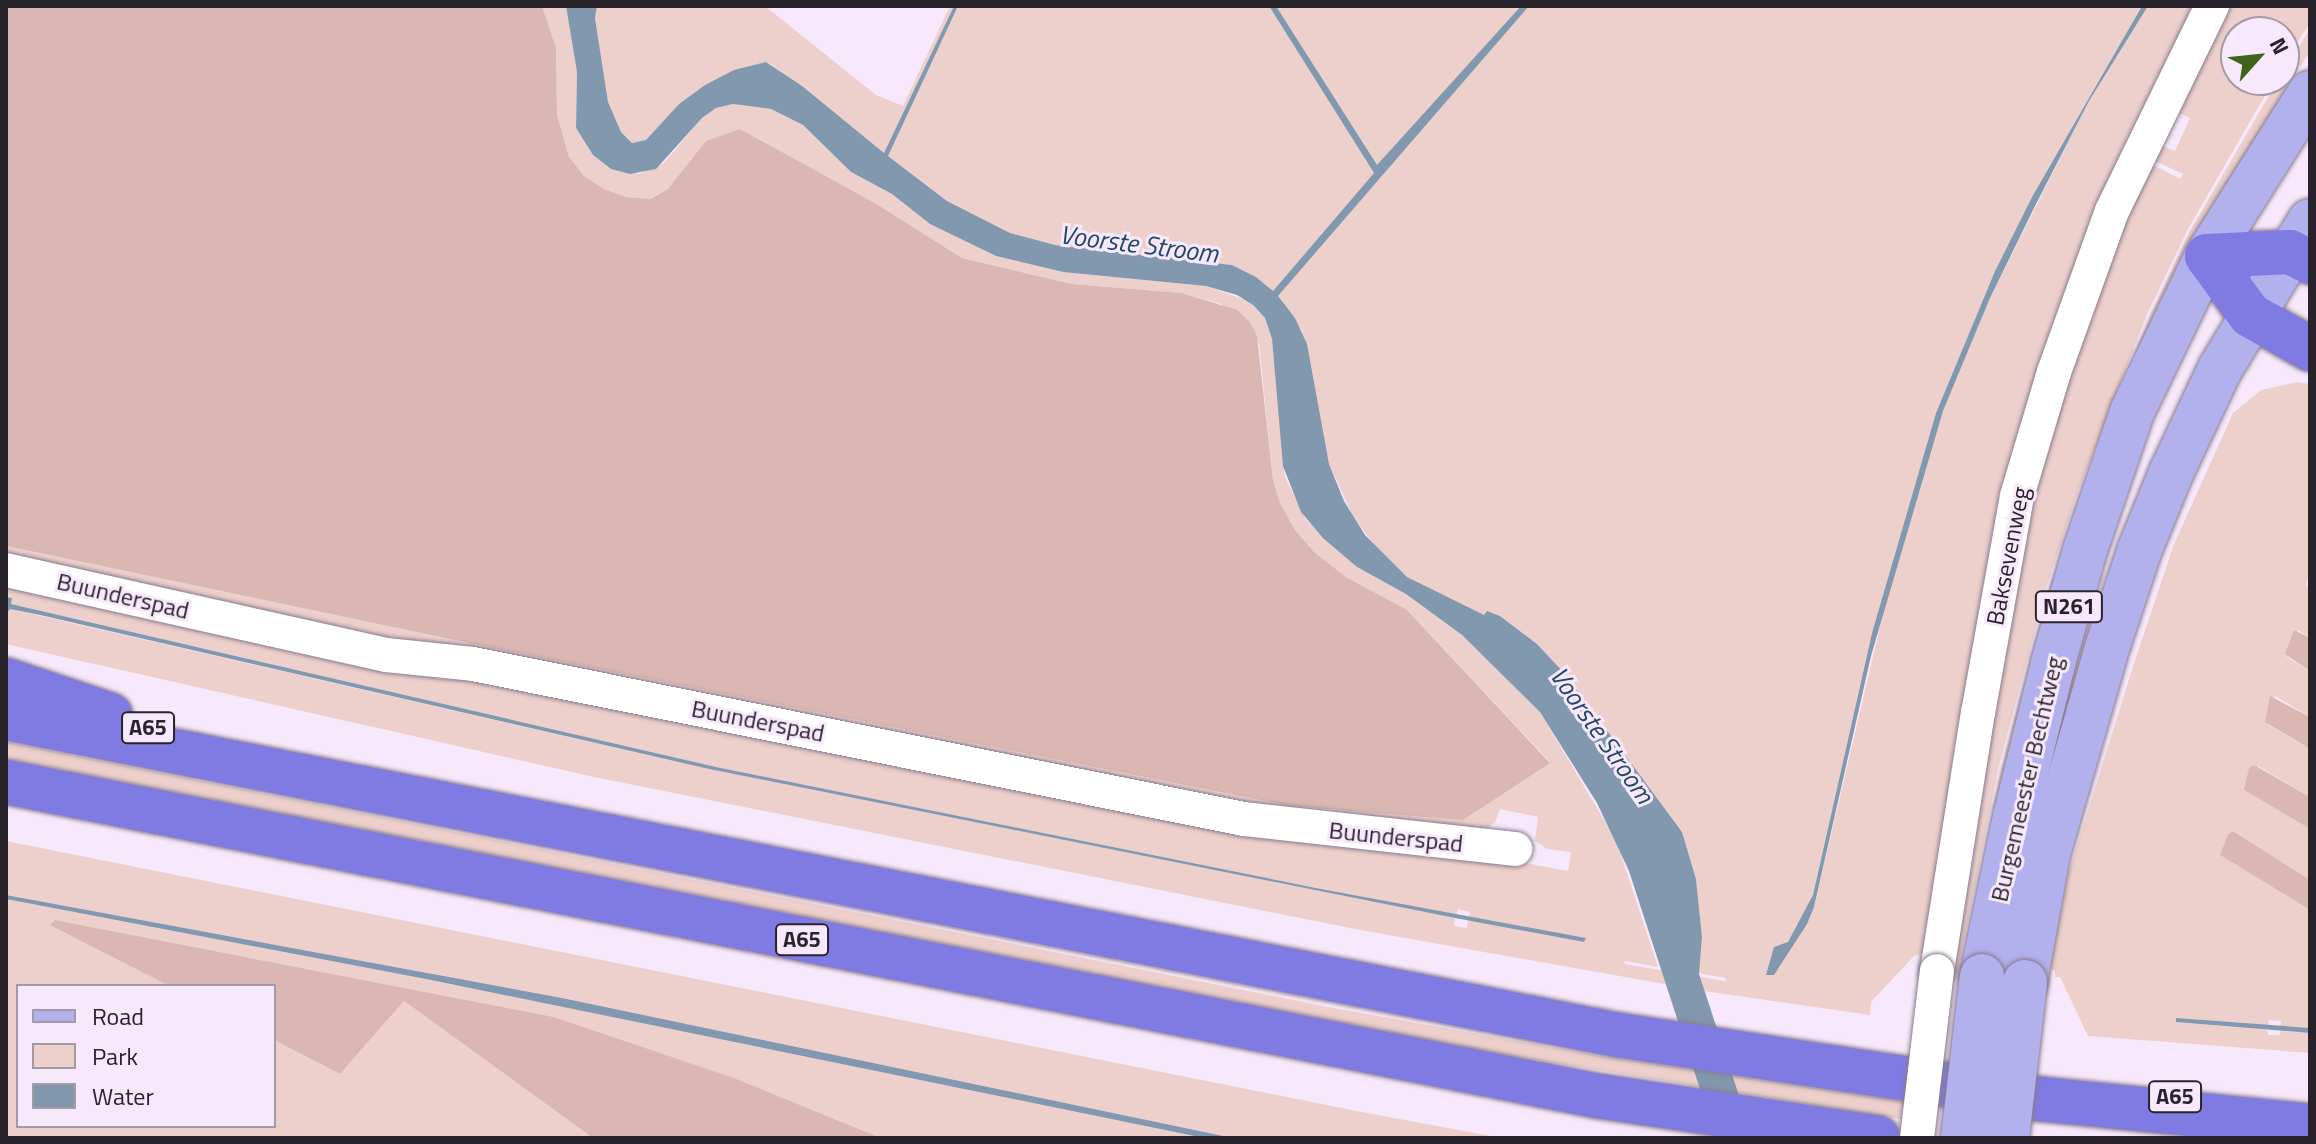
<!DOCTYPE html>
<html>
<head>
<meta charset="utf-8">
<style>
  body { margin:0 }
  #map { position:relative; width:2316px; height:1144px; overflow:hidden; background:#f7e9fb; font-family:"Titillium Web",sans-serif }
  div>[style] { position:absolute }
  [style*='--x'] { left:calc(var(--x)*1px); top:calc(var(--y)*1px); width:calc(var(--w)*1px); rotate:calc(var(--a)*1deg) }
  .green>* { inset:0; background:#edd0cc }
  .forest>* { inset:0; background:#dab7b2 }
  .water>* { inset:0; background:#8298af }
  .roads { filter:drop-shadow(0 0 2px #887b8c) drop-shadow(0 0 2px #887b8c) }
  .minor>* { height:34px; margin:-17px; padding:0 17px; transform-origin:17px; border-radius:17px; background:#fff }
  .primary>* { height:44px; margin:-22px; padding:0 22px; transform-origin:22px; border-radius:22px; background:#b3b0ee }
  .motorway>* { height:44px; margin:-22px; padding:0 22px; transform-origin:22px; border-radius:22px; background:#807be2 }
  .bridges { filter:drop-shadow(0 0 2px #887b8c) drop-shadow(0 0 2px #887b8c) }
  .minor-bridge>* { height:34px; margin:-17px; padding:0 17px; transform-origin:17px; border-radius:17px; background:#fff }
  .primary-bridge>* { height:44px; margin:-22px; padding:0 22px; transform-origin:22px; border-radius:22px; background:#b3b0ee }
  span { translate:-50% -50%; white-space:nowrap; text-align:center; line-height:1.15; -webkit-text-stroke:6px #f7e9fb; paint-order:stroke }
  .shield-label span { padding:2px 6px; background:#f7e9fb; border:2px solid; border-radius:6px; -webkit-text-stroke-width:0 }
  .shield-label { font-size:22px; color:#28232a; font-weight:700 }
  .street-label { font-size:24px; color:#28232a }
  .water-label { font-size:26px; color:#234769; font-style:italic }
  .frame { position:absolute; inset:0; border:8px solid #28232a; pointer-events:none }
  .legend { position:absolute; left:16px; top:984px; width:260px; height:144px; box-sizing:border-box; background:#f7e9fb; border:2px solid #a49aa7; margin:0; padding:10px 14px; list-style:none; font-size:24px; color:#28232a }
  .legend li { display:flex; align-items:center; gap:16px; height:40px }
  .legend b { width:40px; border:2px solid #a49aa7 }
  .north { position:absolute; left:2220px; top:16px; width:80px; height:80px; box-sizing:border-box; background:#f7e9fb; border:2px solid #a49aa7; border-radius:50%; rotate:63deg; font-size:22px; font-weight:700; line-height:32px; text-align:center; color:#28232a }
  .north::after { content:''; display:block; margin:auto; width:28px; height:36px; background:#3f631b; clip-path:polygon(50% 0,100% 100%,50% 72%,0 100%) }
</style>
</head>
<body>
<div id="map">
  <div class="green">
    <i style="clip-path:polygon(542px 6px,566px 6px,577px 72px,576px 128px,593px 155px,611px 169px,639px 174px,663px 164px,702px 118px,716px 108px,733px 104px,771px 109px,803px 125px,851px 172px,892px 194px,930px 224px,996px 256px,1063px 272px,1206px 286px,1248px 301px,1265px 318px,1272px 339px,1285px 477px,1306px 520px,1357px 567px,1406px 594px,1462px 635px,1540px 712px,1616px 840px,1658px 967px,1625px 961px,1624px 964px,1725px 981px,1726px 978px,1698px 973px,1702px 937px,1696px 879px,1682px 832px,1566px 675px,1537px 644px,1500px 616px,1487px 611px,1485px 616px,1407px 577px,1378px 550px,1354px 518px,1329px 464px,1302px 331px,1278px 296px,1529px 6px,2142px 6px,2032px 197px,1995px 271px,1936px 413px,1872px 633px,1813px 895px,1774px 975px,1814px 907px,1895px 563px,1943px 411px,1990px 298px,2089px 101px,2148px 6px,2199px 6px,2058px 319px,1923px 953px,1914px 956px,1871px 1002px,1870px 1015px,1704px 991px,1355px 929px,594px 777px,6px 644px,6px 614px,10px 609px,709px 769px,1455px 918px,1454px 926px,1467px 928px,1468px 920px,1584px 942px,1585px 938px,1469px 917px,1470px 912px,1458px 909px,1456px 915px,1321px 889px,716px 767px,11px 604px,12px 598px,6px 597px,6px 579px,1568px 871px,1571px 852px,1547px 849px,1535px 841px,1538px 817px,1500px 809px,1495px 822px,1484px 831px,1274px 813px,422px 648px,6px 560px,6px 546px,498px 649px,1291px 806px,1334px 811px,1550px 762px,1407px 610px,1346px 577px,1314px 552px,1295px 530px,1280px 503px,1273px 480px,1259px 344px,1221px 304px,1182px 293px,1072px 284px,962px 258px,875px 203px,740px 129px,687px 168px,668px 189px,649px 199px,626px 197px,604px 189px,584px 176px,569px 158px,557px 115px,556px 48px)"></i>
    <i style="clip-path:polygon(597px 6px,765px 6px,876px 95px,903px 106px,950px 6px,954px 6px,884px 153px,771px 64px,734px 70px,705px 85px,679px 104px,646px 140px,632px 143px,621px 132px,608px 102px,595px 18px)"></i>
    <i style="clip-path:polygon(958px 6px,1269px 6px,1374px 173px,1273px 291px,1256px 277px,1232px 265px,1055px 245px,1010px 233px,947px 201px,887px 155px)"></i>
    <i style="clip-path:polygon(1276px 6px,1521px 6px,1377px 166px)"></i>
    <i style="clip-path:polygon(2227px 6px,2310px 6px,2310px 23px,2284px 63px,2284px 32px,2236px 32px,2236px 80px,2274px 80px,2188px 229px,2147px 314px,2077px 494px,2047px 585px,1998px 769px,1958px 973px,1950px 972px,2010px 582px,2055px 408px,2109px 257px,2149px 163px,2180px 179px,2183px 174px,2153px 160px,2160px 145px,2175px 151px,2190px 118px,2173px 110px)"></i>
    <i style="clip-path:polygon(2310px 29px,2310px 51px,2223px 196px,1962px 973px,2001px 770px,2050px 586px,2080px 495px,2150px 316px,2190px 231px,2278px 80px,2284px 80px,2284px 70px)"></i>
    <i style="clip-path:polygon(2297px 382px,2310px 384px,2310px 575px,2306px 584px,2310px 592px,2310px 638px,2298px 630px,2287px 657px,2310px 671px,2310px 717px,2275px 696px,2269px 725px,2310px 749px,2310px 797px,2258px 766px,2244px 790px,2310px 829px,2310px 880px,2233px 831px,2228px 834px,2220px 855px,2310px 910px,2310px 1028px,2280px 1027px,2281px 1021px,2269px 1020px,2268px 1026px,2235px 1022px,2176px 1022px,2267px 1030px,2268px 1035px,2280px 1035px,2280px 1031px,2310px 1033px,2310px 1053px,2088px 1036px,2060px 977px,2055px 977px,2055px 970px,2050px 969px,2068px 875px,2136px 657px,2174px 544px,2233px 413px,2261px 390px)"></i>
    <i style="clip-path:polygon(6px 742px,1333px 1008px,1600px 1056px,1933px 1106px,1933px 1109px,1903px 1105px,1901px 1118px,1924px 1123px,1501px 1054px,6px 759px)"></i>
    <i style="clip-path:polygon(6px 841px,1367px 1113px,1502px 1138px,1233px 1138px,562px 998px,6px 895px)"></i>
    <i style="clip-path:polygon(6px 899px,431px 980px,1204px 1138px,881px 1138px,733px 1078px,554px 1017px,55px 920px,51px 925px,169px 986px,18px 986px,18px 1126px,274px 1126px,274px 1040px,340px 1074px,404px 1001px,593px 1138px,6px 1138px)"></i>
  </div>
  <div class="forest">
    <i style="clip-path:polygon(6px 6px,542px 6px,556px 48px,557px 115px,569px 157px,584px 176px,604px 189px,626px 197px,650px 199px,668px 189px,706px 141px,740px 129px,875px 203px,962px 258px,1072px 284px,1182px 293px,1237px 310px,1250px 322px,1257px 336px,1273px 480px,1280px 503px,1295px 530px,1314px 552px,1346px 577px,1407px 610px,1550px 763px,1463px 820px,1291px 806px,498px 649px,6px 546px)"></i>
    <i style="clip-path:polygon(2294px 630px,2310px 638px,2310px 671px,2285px 654px)"></i>
    <i style="clip-path:polygon(2270px 696px,2310px 717px,2310px 749px,2265px 722px)"></i>
    <i style="clip-path:polygon(2254px 765px,2310px 797px,2310px 829px,2244px 790px,2249px 768px)"></i>
    <i style="clip-path:polygon(2233px 831px,2310px 880px,2310px 910px,2220px 855px,2228px 834px)"></i>
    <i style="clip-path:polygon(55px 920px,554px 1017px,734px 1078px,881px 1138px,593px 1138px,404px 1001px,340px 1074px,274px 1040px,274px 986px,169px 986px,50px 925px)"></i>
  </div>
  <div class="water">
    <i style="clip-path:polygon(566px 6px,597px 6px,595px 18px,608px 102px,621px 132px,632px 143px,646px 140px,679px 104px,705px 85px,734px 70px,766px 62px,802px 86px,884px 153px,954px 6px,958px 6px,888px 156px,947px 201px,1010px 233px,1055px 245px,1232px 265px,1256px 277px,1273px 291px,1374px 173px,1269px 6px,1276px 6px,1377px 165px,1521px 6px,1529px 6px,1278px 296px,1295px 318px,1307px 344px,1329px 464px,1344px 501px,1365px 535px,1407px 577px,1484px 615px,1487px 611px,1500px 616px,1537px 644px,1566px 675px,1682px 832px,1696px 879px,1702px 937px,1699px 974px,1753px 1138px,1716px 1138px,1629px 871px,1597px 803px,1540px 712px,1462px 635px,1406px 594px,1357px 567px,1323px 538px,1301px 512px,1283px 466px,1272px 339px,1265px 318px,1253px 305px,1237px 295px,1206px 286px,1063px 272px,996px 256px,930px 224px,892px 194px,851px 172px,803px 125px,771px 109px,733px 104px,716px 108px,702px 118px,656px 169px,630px 174px,611px 169px,593px 155px,576px 128px,577px 72px)"></i>
    <i style="clip-path:polygon(2142px 6px,2148px 6px,2089px 101px,2034px 208px,1990px 298px,1943px 411px,1871px 656px,1814px 907px,1807px 924px,1774px 975px,1766px 975px,1774px 947px,1788px 942px,1813px 895px,1872px 633px,1936px 413px,1995px 271px,2032px 197px)"></i>
    <i style="clip-path:polygon(6px 597px,12px 598px,11px 604px,716px 767px,1321px 889px,1586px 938px,1584px 942px,1455px 918px,709px 769px,40px 615px,10px 609px,6px 614px)"></i>
    <i style="clip-path:polygon(6px 895px,562px 998px,1233px 1138px,1204px 1138px,431px 980px,6px 899px)"></i>
    <i style="clip-path:polygon(2176px 1018px,2310px 1028px,2310px 1033px,2176px 1022px)"></i>
  </div>
  <div class="roads">
    <div class="minor">
      <i style="--x:6;--y:570;--w:389;--a:12.6"></i>
      <i style="--x:386;--y:655;--w:87;--a:5.9"></i>
      <i style="--x:473;--y:664;--w:786;--a:11.37"></i>
      <i style="--x:1244;--y:819;--w:273;--a:6.3"></i>
      <i style="--x:1937;--y:971;--w:261;--a:-81"></i>
      <i style="--x:1978;--y:713;--w:220;--a:-79.8"></i>
      <i style="--x:2017;--y:496;--w:129;--a:-73.4"></i>
      <i style="--x:2054;--y:372;--w:171;--a:-70.2"></i>
      <i style="--x:2112;--y:211;--w:228;--a:-64"></i>
    </div>
    <div class="primary">
      <i style="--x:1982;--y:976;--w:162;--a:-78.3"></i>
      <i style="--x:2015;--y:817;--w:159;--a:-76.1"></i>
      <i style="--x:2053;--y:663;--w:117;--a:-74.2"></i>
      <i style="--x:2085;--y:550;--w:146;--a:-71.2"></i>
      <i style="--x:2132;--y:412;--w:173;--a:-64.3"></i>
      <i style="--x:2207;--y:256;--w:193;--a:-57.7"></i>
      <i style="--x:2025;--y:982;--w:130;--a:-79.8"></i>
      <i style="--x:2048;--y:854;--w:217;--a:-74"></i>
      <i style="--x:2108;--y:645;--w:101;--a:-71.6"></i>
      <i style="--x:2140;--y:549;--w:82;--a:-67.8"></i>
      <i style="--x:2171;--y:473;--w:115;--a:-64.8"></i>
      <i style="--x:2220;--y:369;--w:173;--a:-58.7"></i>
    </div>
    <div class="motorway">
      <i style="--x:2207;--y:256;--w:73;--a:53.9"></i>
      <i style="--x:2250;--y:315;--w:69;--a:29.5"></i>
      <i style="--x:2207;--y:256;--w:83;--a:-2.8"></i>
      <i style="--x:2290;--y:252;--w:22;--a:27"></i>
      <i style="--x:6;--y:680;--w:110;--a:18.6"></i>
      <i style="--x:6;--y:718;--w:1643;--a:11.13"></i>
      <i style="--x:1618;--y:1035;--w:427;--a:8.6"></i>
      <i style="--x:2040;--y:1099;--w:271;--a:5.7"></i>
      <i style="--x:6;--y:782;--w:1623;--a:11.16"></i>
      <i style="--x:1598;--y:1096;--w:283;--a:8.5"></i>
    </div>
  </div>
  <div class="bridges">
    <div class="minor-bridge">
      <i style="--x:1917;--y:1138;--w:168;--a:-83.2"></i>
    </div>
    <div class="primary-bridge">
      <i style="--x:1963;--y:1138;--w:163;--a:-83.3"></i>
      <i style="--x:2007;--y:1138;--w:157;--a:-83.4"></i>
    </div>
  </div>
  <div class="shield-label">
    <span style="left:2069px;top:607px">N261</span>
    <span style="left:148px;top:728px">A65</span>
    <span style="left:802px;top:940px">A65</span>
    <span style="left:2175px;top:1097px">A65</span>
  </div>
  <div class="street-label">
    <span style="left:2008px;top:556px;rotate:-79deg">Baksevenweg</span>
    <span style="left:123px;top:596px;rotate:13deg">Buunderspad</span>
    <span style="left:758px;top:721px;rotate:11deg">Buunderspad</span>
    <span style="left:2027px;top:779px;rotate:-77deg">Burgemeester Bechtweg</span>
    <span style="left:1396px;top:837px;rotate:6deg">Buunderspad</span>
  </div>
  <div class="water-label">
    <span style="left:1139px;top:244px;rotate:7deg">Voorste Stroom</span>
    <span style="left:1602px;top:735px;rotate:55deg">Voorste Stroom</span>
  </div>
  <div class="frame"></div>
  <ul class="legend">
  <li><b style="height:10px;background:#b3b0ee"></b>Road</li>
  <li><b style="height:22px;background:#edd0cc"></b>Park</li>
  <li><b style="height:22px;background:#8298af"></b>Water</li>
  </ul>
  <div class="north">N</div>
</div>
</body>
</html>
